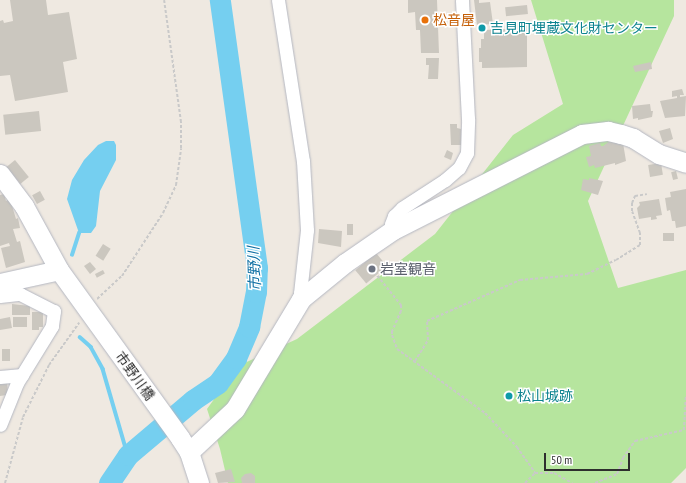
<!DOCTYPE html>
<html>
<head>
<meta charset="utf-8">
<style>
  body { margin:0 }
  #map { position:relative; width:686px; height:483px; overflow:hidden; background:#efe9e1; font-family:"PT Sans Narrow","Noto Sans JP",sans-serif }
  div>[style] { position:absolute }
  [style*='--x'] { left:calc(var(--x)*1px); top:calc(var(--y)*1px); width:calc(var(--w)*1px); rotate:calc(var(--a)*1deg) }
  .green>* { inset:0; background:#b6e59e }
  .water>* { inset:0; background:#75cff0 }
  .stream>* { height:3.5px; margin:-1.75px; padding:0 1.75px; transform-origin:1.75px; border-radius:1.75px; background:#75cff0 }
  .river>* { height:21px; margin:-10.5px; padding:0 10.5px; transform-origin:10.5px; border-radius:10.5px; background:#75cff0 }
  .building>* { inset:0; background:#cbc7bf; transform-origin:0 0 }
  .path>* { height:2px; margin-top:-1px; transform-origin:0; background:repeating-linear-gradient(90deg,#c9c9c9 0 3px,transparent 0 5px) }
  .roads { filter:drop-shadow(0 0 1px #b4b7c1) drop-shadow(0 0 1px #b4b7c1) }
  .street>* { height:13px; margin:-6.5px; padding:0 6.5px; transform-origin:6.5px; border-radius:6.5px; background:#fff }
  .secondary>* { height:19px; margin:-9.5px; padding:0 9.5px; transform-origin:9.5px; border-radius:9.5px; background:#fff }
  .dots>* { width:11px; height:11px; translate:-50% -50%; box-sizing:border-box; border:2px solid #fff; border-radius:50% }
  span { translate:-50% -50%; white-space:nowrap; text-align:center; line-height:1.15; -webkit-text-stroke:3px #fff; paint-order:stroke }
  .food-label { font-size:14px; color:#c56008 }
  .left { translate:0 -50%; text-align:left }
  .culture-label { font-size:14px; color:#0d838f }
  .worship-label { font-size:14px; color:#5b616d }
  .street-label { font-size:14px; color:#2e2e2e }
  .water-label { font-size:15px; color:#0d6fa3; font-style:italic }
  .scale { position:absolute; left:544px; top:453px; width:86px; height:18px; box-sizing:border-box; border:2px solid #2e2e2e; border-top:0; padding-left:5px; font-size:12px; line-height:14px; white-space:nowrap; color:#2e2e2e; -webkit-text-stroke:3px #fff; paint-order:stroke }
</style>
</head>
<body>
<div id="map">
  <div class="green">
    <i style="clip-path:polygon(531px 0,674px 0,674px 16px,588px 201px,618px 288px,686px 270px,686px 468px,671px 483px,228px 483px,220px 449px,207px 409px,238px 366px,297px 339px,435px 234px,513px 135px,563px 104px)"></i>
  </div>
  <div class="water">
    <i style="clip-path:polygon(106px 141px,114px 141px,116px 145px,116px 160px,100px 191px,96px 226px,91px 233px,79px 233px,67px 199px,72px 180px,84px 160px,98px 145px)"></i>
  </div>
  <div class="stream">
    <i style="--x:72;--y:255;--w:23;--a:-72"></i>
    <i style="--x:80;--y:337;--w:15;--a:42"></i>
    <i style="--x:91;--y:347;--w:25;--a:61"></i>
    <i style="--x:103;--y:369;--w:90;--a:73.8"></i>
  </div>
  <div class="river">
    <i style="--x:109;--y:483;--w:34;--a:-56"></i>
    <i style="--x:128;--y:455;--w:85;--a:-40.2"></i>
    <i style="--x:193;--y:400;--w:30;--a:-34"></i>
    <i style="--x:218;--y:383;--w:31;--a:-54"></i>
    <i style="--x:236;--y:358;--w:34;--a:-67"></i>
    <i style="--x:249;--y:327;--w:36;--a:-79"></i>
    <i style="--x:256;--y:292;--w:24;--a:-88"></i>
    <i style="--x:257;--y:268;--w:271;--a:-97.9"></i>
  </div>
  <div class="building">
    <i style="clip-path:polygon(10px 0,46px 0,48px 15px,69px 12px,77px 59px,63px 62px,68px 92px,15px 101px,10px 75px,0 76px,0 21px,3px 20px,4px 23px,13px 21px)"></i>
    <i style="clip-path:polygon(408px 0,437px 0,439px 53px,421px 53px,420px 30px,416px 30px,415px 12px,408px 13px)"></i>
    <i style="clip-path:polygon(474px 0,479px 0,479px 3px,490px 2px,493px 24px,477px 25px)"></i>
    <i style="left:527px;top:5px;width:9px;height:22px;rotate:84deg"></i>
    <i style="clip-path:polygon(510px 23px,527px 23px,527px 67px,482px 68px,482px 62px,479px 62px,479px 48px,481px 48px,481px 39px,484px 39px,484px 30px,510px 29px)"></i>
    <i style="clip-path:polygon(426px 58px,439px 58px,438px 79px,428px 79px,429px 65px,426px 65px)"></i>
    <i style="clip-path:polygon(651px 62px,652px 69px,635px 72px,633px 66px)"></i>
    <i style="clip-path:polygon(682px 89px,684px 95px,680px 95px,680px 97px,686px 96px,685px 116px,665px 118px,660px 101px,677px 98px,677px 96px,672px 97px,672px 91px)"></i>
    <i style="clip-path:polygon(650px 104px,651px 111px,653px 111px,652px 117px,638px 120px,638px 118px,633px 119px,632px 106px)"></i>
    <i style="left:39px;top:111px;width:20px;height:36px;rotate:84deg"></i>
    <i style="clip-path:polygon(450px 124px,457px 124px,457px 128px,461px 129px,461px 145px,451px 145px)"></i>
    <i style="clip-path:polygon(670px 128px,673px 139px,663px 143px,659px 131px)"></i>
    <i style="clip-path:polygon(610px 141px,617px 141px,617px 144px,623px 143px,626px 161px,615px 165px,615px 163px,595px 168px,594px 165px,589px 167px,586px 157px,591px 156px,589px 146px,600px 143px,601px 146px,603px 146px)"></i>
    <i style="clip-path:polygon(447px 150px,453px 153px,451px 160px,444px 157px)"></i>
    <i style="left:15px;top:160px;width:22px;height:11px;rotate:51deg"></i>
    <i style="left:661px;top:163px;width:12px;height:13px;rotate:81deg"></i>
    <i style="left:676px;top:171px;width:8px;height:5px;rotate:76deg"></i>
    <i style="clip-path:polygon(589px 178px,603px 181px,598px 195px,581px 190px,583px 179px,589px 180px)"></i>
    <i style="clip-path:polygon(686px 189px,686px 226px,676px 228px,675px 221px,672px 221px,670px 210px,667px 211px,665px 198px,671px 197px,670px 192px)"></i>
    <i style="left:40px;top:191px;width:10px;height:9px;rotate:61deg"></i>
    <i style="clip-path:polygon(4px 194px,6px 201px,10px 199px,16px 219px,18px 218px,20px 228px,13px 229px,17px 242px,20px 241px,25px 262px,6px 268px,1px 248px,10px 246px,9px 243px,0 246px,0 195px)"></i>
    <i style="clip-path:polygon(659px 199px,662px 215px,656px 216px,657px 219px,651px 220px,651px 217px,639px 219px,637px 208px,640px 205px,639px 202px)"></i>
    <i style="left:347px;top:224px;width:6px;height:11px"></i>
    <i style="clip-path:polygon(319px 229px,342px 231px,341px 247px,318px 243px)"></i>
    <i style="left:663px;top:233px;width:11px;height:8px"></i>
    <i style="left:103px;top:244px;width:9px;height:14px;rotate:32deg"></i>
    <i style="left:376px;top:253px;width:17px;height:27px;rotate:50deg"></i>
    <i style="clip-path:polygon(90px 262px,96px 269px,90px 274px,84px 266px)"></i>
    <i style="left:103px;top:270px;width:4px;height:9px;rotate:63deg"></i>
    <i style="clip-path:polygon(12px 304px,30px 306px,30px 315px,12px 315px)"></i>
    <i style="clip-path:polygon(32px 312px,43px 312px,43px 327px,39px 327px,39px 330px,32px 330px)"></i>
    <i style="clip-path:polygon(10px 317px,12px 328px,0 330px,0 319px)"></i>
    <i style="left:13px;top:317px;width:14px;height:10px"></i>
    <i style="left:2px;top:349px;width:8px;height:12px"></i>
    <i style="clip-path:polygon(7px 382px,8px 393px,7px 395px,0 396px,0 383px)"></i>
    <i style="clip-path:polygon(231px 469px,235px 482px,218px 483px,215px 473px)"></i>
    <i style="clip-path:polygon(251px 473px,255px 476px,255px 483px,242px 483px,241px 478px,245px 474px)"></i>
  </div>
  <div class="path">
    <i style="--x:368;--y:264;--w:53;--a:51.2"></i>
    <i style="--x:401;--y:305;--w:6;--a:90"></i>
    <i style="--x:401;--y:311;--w:22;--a:114"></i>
    <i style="--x:392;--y:331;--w:4;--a:90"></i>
    <i style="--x:392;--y:335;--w:15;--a:70"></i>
    <i style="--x:397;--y:349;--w:109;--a:36"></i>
    <i style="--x:485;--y:413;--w:47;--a:46.7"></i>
    <i style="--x:517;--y:447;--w:32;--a:55"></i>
    <i style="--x:97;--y:299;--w:34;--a:-43"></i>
    <i style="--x:122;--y:276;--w:75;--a:-56.9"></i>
    <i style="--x:163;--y:213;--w:31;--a:-65"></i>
    <i style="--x:176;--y:185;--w:37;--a:-82"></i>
    <i style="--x:181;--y:148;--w:26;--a:-90"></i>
    <i style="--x:181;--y:122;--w:123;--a:-97.9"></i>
    <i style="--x:415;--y:361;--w:25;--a:-58"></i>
    <i style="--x:428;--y:340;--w:19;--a:-93"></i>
    <i style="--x:427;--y:321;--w:102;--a:-23.8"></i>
    <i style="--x:520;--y:280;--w:67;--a:-5.1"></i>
    <i style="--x:587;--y:274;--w:32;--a:-26"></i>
    <i style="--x:616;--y:260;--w:28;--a:-32"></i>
    <i style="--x:640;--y:245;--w:12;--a:-90"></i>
    <i style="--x:640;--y:233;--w:23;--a:-110"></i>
    <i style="--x:632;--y:211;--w:8;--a:-90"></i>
    <i style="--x:632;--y:203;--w:8;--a:-67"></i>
    <i style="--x:635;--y:196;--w:12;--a:-9"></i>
    <i style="--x:5;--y:483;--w:68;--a:-74.7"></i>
    <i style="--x:23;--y:417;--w:58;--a:-63.4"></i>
    <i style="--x:49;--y:365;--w:52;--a:-54.5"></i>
    <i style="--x:525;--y:483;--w:14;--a:-45"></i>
    <i style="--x:535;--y:473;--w:19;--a:0"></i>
    <i style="--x:554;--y:473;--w:21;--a:29"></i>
    <i style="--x:595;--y:483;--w:24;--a:-22"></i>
    <i style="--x:617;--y:474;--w:17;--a:-69"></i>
    <i style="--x:623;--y:458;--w:21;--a:-55"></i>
    <i style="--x:635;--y:441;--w:50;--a:-12.7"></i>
    <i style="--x:684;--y:430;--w:33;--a:-87"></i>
  </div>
  <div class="roads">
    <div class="street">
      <i style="--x:278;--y:0;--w:163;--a:81.2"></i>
      <i style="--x:303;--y:161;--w:69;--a:86.7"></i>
      <i style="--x:307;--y:230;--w:63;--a:96.3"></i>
      <i style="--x:300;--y:293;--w:6;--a:81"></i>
      <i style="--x:393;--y:230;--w:6;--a:-108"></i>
      <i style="--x:391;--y:224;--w:9;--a:-69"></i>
      <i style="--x:394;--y:216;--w:11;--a:-45"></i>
      <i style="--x:402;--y:208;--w:51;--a:-33.1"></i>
      <i style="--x:445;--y:180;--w:18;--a:-41"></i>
      <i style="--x:459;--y:168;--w:17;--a:-62"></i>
      <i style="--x:467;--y:153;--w:34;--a:-88"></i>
      <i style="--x:468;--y:119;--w:119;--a:-92.9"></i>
      <i style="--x:0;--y:296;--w:20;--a:-6"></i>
      <i style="--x:20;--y:294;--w:38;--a:27"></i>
      <i style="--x:54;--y:311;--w:15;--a:98"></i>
      <i style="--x:52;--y:326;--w:67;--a:121.6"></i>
      <i style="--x:17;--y:383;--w:45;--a:112"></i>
      <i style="--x:0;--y:377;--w:22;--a:-5"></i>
    </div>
    <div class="secondary">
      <i style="--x:0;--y:174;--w:40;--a:53"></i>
      <i style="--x:24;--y:206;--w:73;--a:61.3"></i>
      <i style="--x:59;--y:270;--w:207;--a:54.2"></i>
      <i style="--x:180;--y:438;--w:17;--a:57"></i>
      <i style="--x:189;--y:452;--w:33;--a:72"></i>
      <i style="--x:0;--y:283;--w:60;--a:-12.4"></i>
      <i style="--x:189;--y:452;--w:63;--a:-43.1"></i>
      <i style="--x:235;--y:409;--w:128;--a:-59"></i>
      <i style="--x:301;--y:299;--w:57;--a:-39.3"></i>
      <i style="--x:345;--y:263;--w:58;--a:-34.5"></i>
      <i style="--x:393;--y:230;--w:212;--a:-26.9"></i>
      <i style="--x:582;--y:134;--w:26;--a:-7"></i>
      <i style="--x:608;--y:131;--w:13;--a:13"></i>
      <i style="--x:621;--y:134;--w:13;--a:18"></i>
      <i style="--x:633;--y:138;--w:31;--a:32"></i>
      <i style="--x:659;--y:154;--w:28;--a:18"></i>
    </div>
  </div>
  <div class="dots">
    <i style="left:425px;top:20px;background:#e8710a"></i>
    <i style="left:482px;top:28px;background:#0f9aa8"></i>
    <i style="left:372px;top:269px;background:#6b7280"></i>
    <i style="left:509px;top:396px;background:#0f9aa8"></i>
  </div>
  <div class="food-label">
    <span class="left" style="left:433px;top:20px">松音屋</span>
  </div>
  <div class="culture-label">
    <span class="left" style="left:490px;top:28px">吉見町埋蔵文化財センター</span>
    <span class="left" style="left:517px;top:396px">松山城跡</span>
  </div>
  <div class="worship-label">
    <span class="left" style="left:380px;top:269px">岩室観音</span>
  </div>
  <div class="street-label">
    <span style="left:135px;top:376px;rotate:54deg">市野川橋</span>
  </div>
  <div class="water-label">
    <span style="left:254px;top:269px;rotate:-92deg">市野川</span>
  </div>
  <div class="scale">50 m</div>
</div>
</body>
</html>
